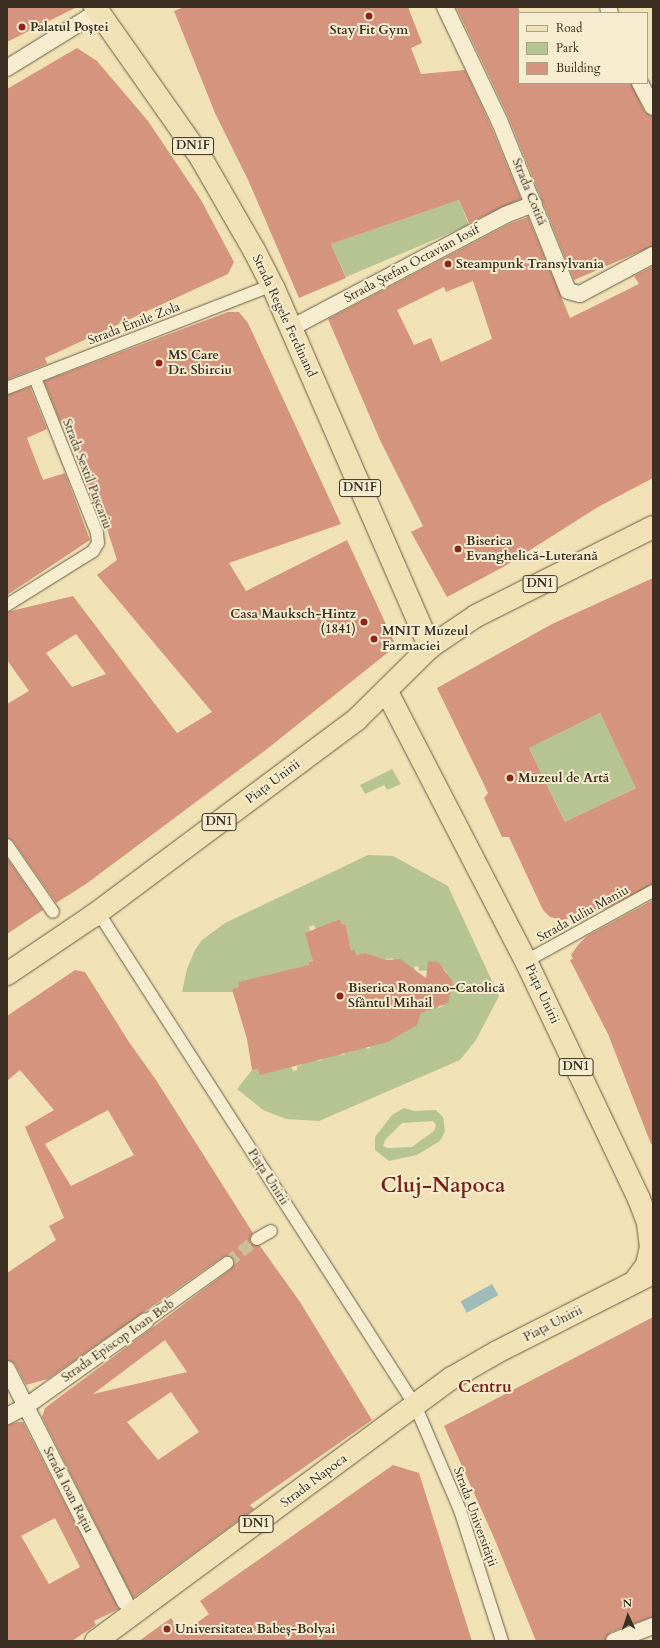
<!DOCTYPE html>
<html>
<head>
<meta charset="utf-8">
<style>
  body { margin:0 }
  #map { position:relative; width:660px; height:1648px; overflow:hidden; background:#f1e2b5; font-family:Cardo,serif }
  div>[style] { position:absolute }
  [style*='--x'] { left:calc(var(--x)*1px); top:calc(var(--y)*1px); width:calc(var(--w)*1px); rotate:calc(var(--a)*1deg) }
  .green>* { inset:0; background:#b5c491; transform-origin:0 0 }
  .water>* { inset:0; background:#9fbbb9; transform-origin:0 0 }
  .building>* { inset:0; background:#d4947d }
  .pedestrian-tunnel>* { height:12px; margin-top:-6px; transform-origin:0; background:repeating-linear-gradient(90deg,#ccbe98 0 12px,transparent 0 18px) }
  .roads { filter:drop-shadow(0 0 1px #685c47) drop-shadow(0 0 1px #685c47) }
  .pedestrian>* { height:12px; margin:-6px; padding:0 6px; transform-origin:6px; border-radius:6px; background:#f6eccf }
  .minor>* { height:16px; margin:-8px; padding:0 8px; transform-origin:8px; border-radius:8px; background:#f6eccf }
  .primary>* { height:22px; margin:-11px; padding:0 11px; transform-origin:11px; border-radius:11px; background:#f1e2b5 }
  .dots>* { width:11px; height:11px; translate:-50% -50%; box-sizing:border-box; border:2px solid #f6eccf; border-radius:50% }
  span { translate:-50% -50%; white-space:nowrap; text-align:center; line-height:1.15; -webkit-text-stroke:4px #f6eccf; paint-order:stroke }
  .shield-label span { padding:1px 3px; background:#f6eccf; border:1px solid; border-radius:3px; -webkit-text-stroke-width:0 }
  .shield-label { font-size:12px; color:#3a2f22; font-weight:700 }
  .poi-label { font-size:13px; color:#3a2f22; font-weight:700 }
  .left { translate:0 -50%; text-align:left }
  .right { translate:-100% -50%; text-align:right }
  .street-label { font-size:13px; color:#3a2f22 }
  .district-label { font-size:17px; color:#7a1f14; font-weight:700 }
  .town-label { font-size:21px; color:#7a1f14; font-weight:700 }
  .frame { position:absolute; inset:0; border:8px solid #3a2f22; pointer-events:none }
  .legend { position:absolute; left:518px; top:12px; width:130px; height:72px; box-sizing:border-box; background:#f6eccf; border:1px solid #aba08a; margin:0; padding:5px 7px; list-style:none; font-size:12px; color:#3a2f22 }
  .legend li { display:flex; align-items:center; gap:8px; height:20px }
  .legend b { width:20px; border:1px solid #aba08a }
  .north { position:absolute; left:608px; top:1596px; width:40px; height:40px; -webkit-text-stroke:3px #f6eccf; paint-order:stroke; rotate:357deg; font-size:11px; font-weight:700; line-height:16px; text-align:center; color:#3a2f22 }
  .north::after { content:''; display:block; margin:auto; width:14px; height:18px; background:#3a2f22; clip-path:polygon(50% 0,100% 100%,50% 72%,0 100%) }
</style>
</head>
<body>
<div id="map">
  <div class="green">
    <i style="clip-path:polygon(459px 200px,469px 225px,346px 277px,331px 244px)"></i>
    <i style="left:600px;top:713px;width:83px;height:79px;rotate:64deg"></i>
    <i style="clip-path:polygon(392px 769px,401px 784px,387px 790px,384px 785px,365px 794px,360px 785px)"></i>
    <i style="clip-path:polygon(368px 855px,393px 856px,448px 886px,499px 996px,476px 1040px,460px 1060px,319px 1121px,286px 1119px,263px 1110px,237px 1089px,252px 1070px,291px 1064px,293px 1071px,297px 1070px,297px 1066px,302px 1065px,301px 1060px,316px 1056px,317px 1061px,322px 1060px,321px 1055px,340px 1050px,341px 1055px,345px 1054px,344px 1049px,365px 1044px,367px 1049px,370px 1048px,370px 1043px,383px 1039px,384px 1043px,388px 1042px,387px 1036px,413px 1014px,428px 1011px,427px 1005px,435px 1003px,439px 1008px,444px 1005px,440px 999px,450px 992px,452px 988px,442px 977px,447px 973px,444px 969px,419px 971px,418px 966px,414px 967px,415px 972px,392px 958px,378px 962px,365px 953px,356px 955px,351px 951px,346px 925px,342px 924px,340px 919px,334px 921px,335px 924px,316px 930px,314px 925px,309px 927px,310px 932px,305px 933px,314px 960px,308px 962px,309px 966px,239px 982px,239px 987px,232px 989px,233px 992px,182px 992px,187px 969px,195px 950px,202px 940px,225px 923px)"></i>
    <i style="clip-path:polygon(evenodd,404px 1108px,414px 1111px,436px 1110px,443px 1117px,445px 1131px,440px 1141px,417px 1155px,389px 1161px,375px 1150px,375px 1137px,392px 1115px,404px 1108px,433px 1121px,436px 1125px,434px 1131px,412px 1147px,387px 1148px,383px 1146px,385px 1140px,402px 1123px,433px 1121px)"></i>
  </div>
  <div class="water">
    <i style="left:492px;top:1284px;width:13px;height:36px;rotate:61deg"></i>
  </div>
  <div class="building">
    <i style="clip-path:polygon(7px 7px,77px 7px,7px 42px)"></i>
    <i style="clip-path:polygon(184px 7px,408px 7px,422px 43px,411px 48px,421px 74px,465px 70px,490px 124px,521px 199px,469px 223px,459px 200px,331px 244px,346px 278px,299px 298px,249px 182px,215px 113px,174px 11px)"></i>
    <i style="clip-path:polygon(456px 7px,519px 7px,519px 83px,631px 83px,645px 112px,653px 116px,653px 246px,574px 280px,508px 116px)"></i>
    <i style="clip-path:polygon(77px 48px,97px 61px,148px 121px,201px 200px,234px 262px,228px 274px,45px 358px,47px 364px,7px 380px,7px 89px)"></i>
    <i style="clip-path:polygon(evenodd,528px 217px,570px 318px,639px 284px,634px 276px,653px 266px,653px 478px,598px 507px,505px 566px,447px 597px,411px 532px,423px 526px,380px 440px,328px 319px,509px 224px,528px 217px,473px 281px,492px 339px,441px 362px,431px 338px,414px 345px,397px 310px,444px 287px,446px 292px,473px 281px)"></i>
    <i style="clip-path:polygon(evenodd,228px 312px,239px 312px,248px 323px,341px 524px,229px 563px,246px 591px,347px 540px,396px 646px,267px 749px,86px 884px,56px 903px,13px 841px,7px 838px,7px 704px,29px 691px,7px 660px,7px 612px,73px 596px,177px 733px,212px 712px,97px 575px,117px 560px,107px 529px,104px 531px,79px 468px,84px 467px,68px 421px,61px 424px,44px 381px,228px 312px,76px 634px,106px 674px,72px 687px,46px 653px,76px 634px)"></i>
    <i style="clip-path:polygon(30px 387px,47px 429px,27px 438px,43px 480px,65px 473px,90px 540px,7px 595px,7px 395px)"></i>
    <i style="clip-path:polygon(evenodd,653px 578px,653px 884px,605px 909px,562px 920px,550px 917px,543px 910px,509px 837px,502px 837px,484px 798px,488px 793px,437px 688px,552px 624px,653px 578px,600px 713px,636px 788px,565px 822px,529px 748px,600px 713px)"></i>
    <i style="clip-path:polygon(7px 858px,43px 910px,7px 934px)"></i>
    <i style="clip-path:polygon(653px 900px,653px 1143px,651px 1144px,608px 1034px,570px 960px,573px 959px,571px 955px,578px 945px,587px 936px)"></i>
    <i style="clip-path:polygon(340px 919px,342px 924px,346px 925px,351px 951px,355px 950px,356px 955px,365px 953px,386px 960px,400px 959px,426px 978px,428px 961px,438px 962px,453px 982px,448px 1003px,421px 1013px,417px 1025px,388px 1042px,260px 1075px,258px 1069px,252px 1070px,247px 1039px,232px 989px,239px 987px,238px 982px,309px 965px,308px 962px,313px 961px,305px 933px)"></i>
    <i style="clip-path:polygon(evenodd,75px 970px,85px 972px,129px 1042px,156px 1080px,253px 1233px,250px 1239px,251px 1243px,260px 1246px,300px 1302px,372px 1420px,250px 1505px,254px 1509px,133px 1598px,42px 1417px,45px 1408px,231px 1269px,234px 1262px,230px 1256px,223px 1257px,48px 1379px,26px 1385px,15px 1364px,7px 1360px,7px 1273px,56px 1240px,49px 1226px,64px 1218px,25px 1127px,54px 1110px,20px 1070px,7px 1081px,7px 1016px,75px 970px,108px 1110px,134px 1155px,71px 1186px,45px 1144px,108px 1110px,75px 970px,165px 1340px,187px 1372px,93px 1394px,165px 1340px,75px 970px,171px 1392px,199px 1432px,158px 1460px,127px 1422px,171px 1392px)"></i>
    <i style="clip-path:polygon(653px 1317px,653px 1617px,611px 1632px,605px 1641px,536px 1641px,495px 1540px,444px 1426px)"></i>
    <i style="clip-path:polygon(evenodd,17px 1422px,23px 1422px,119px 1609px,94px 1621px,96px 1625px,72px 1641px,7px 1641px,7px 1425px,17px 1422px,55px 1518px,80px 1567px,49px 1584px,21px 1536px,55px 1518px)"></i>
    <i style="clip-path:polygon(393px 1465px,419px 1473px,472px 1641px,139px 1641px,171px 1618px,182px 1634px,209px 1614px,200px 1601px)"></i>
  </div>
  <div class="pedestrian-tunnel">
    <i style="--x:227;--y:1263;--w:38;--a:-39"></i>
  </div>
  <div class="roads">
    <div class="pedestrian">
      <i style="--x:7;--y:388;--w:284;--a:-21.2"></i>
      <i style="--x:7;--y:605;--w:102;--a:-32.1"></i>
      <i style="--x:93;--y:551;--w:9;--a:-58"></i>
      <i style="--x:98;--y:543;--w:10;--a:-96"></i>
      <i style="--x:97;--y:533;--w:167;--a:-111.8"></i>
      <i style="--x:7;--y:845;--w:81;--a:55.5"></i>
      <i style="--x:98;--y:912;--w:586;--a:57.26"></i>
      <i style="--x:415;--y:1405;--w:114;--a:66.8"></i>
      <i style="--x:460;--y:1510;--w:138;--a:72.2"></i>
      <i style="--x:526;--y:961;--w:145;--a:-28.9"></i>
      <i style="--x:257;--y:1239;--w:16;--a:-30"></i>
      <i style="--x:146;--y:1321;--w:100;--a:-35.6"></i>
    </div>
    <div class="minor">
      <i style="--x:445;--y:7;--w:125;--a:64.5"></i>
      <i style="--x:499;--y:120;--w:184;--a:68"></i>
      <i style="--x:568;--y:291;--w:12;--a:14"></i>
      <i style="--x:580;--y:294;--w:83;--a:-28.1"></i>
      <i style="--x:608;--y:7;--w:6;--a:72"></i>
      <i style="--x:7;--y:68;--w:108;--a:-31.8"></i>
      <i style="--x:640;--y:83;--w:27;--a:62"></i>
      <i style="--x:291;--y:328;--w:242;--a:-27.8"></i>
      <i style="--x:505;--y:215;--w:31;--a:-21"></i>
      <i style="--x:7;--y:1369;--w:261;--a:63.1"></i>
      <i style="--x:7;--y:1416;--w:20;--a:-27"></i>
      <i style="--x:25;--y:1407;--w:148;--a:-35.4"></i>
      <i style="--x:614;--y:1641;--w:42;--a:-21"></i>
    </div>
    <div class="primary">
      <i style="--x:95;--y:7;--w:184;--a:54.9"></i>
      <i style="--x:201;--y:158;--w:106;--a:60.1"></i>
      <i style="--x:254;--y:250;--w:44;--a:62.9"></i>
      <i style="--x:274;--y:289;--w:391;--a:66.5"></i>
      <i style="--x:387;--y:692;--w:303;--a:62.7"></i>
      <i style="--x:526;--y:961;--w:263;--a:64.6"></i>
      <i style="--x:639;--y:1199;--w:26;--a:69"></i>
      <i style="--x:648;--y:1223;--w:24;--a:83"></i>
      <i style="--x:651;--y:1247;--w:18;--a:103"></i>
      <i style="--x:647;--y:1265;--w:21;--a:127"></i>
      <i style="--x:7;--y:974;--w:104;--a:-34"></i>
      <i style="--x:93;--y:916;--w:329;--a:-36.7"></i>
      <i style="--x:357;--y:719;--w:103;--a:-44.6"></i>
      <i style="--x:430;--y:647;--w:55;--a:-34"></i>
      <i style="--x:476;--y:616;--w:198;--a:-26.7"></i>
      <i style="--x:96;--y:1641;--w:443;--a:-36.5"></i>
      <i style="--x:452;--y:1378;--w:52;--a:-30"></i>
      <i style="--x:497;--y:1352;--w:175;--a:-26.9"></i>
    </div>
  </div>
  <div class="dots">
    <i style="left:369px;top:16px;background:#8f2418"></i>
    <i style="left:22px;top:27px;background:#8f2418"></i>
    <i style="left:448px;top:264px;background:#8f2418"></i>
    <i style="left:159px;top:363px;background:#8f2418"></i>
    <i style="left:458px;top:549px;background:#8f2418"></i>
    <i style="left:364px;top:622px;background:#8f2418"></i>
    <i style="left:374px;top:639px;background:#8f2418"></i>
    <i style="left:510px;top:778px;background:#8f2418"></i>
    <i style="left:340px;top:996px;background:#8f2418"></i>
    <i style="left:167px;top:1629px;background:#8f2418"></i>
  </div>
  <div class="shield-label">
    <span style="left:193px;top:146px">DN1F</span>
    <span style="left:360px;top:488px">DN1F</span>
    <span style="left:540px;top:584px">DN1</span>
    <span style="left:219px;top:822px">DN1</span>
    <span style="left:576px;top:1067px">DN1</span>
    <span style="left:256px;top:1524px">DN1</span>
  </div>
  <div class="poi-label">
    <span class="left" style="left:30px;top:27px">Palatul Poștei</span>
    <span style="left:369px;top:30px">Stay Fit Gym</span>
    <span class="left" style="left:456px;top:264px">Steampunk Transylvania</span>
    <span class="left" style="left:168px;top:363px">MS Care<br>Dr. Sbirciu</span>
    <span class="left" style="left:466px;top:549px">Biserica<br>Evanghelică-Luterană</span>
    <span class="right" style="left:356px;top:622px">Casa Mauksch-Hintz<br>(1841)</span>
    <span class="left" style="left:382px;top:639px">MNIT Muzeul<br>Farmaciei</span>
    <span class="left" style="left:518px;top:778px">Muzeul de Artă</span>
    <span class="left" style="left:348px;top:996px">Biserica Romano-Catolică<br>Sfântul Mihail</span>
    <span class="left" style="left:175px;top:1629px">Universitatea Babeș-Bolyai</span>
  </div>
  <div class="street-label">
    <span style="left:529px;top:192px;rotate:68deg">Strada Cotită</span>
    <span style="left:412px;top:264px;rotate:-28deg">Strada Ștefan Octavian Iosif</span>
    <span style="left:284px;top:316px;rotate:65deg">Strada Regele Ferdinand</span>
    <span style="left:134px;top:324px;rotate:-21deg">Strada Émile Zola</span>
    <span style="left:87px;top:474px;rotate:69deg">Strada Sextil Pușcariu</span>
    <span style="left:273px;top:782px;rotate:-37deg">Piața Unirii</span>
    <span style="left:583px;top:914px;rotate:-29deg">Strada Iuliu Maniu</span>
    <span style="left:542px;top:994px;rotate:65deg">Piața Unirii</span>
    <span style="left:268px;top:1177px;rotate:57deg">Piața Unirii</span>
    <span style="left:553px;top:1324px;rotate:-27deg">Piața Unirii</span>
    <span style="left:118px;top:1341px;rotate:-35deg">Strada Episcop Ioan Bob</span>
    <span style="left:314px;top:1481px;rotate:-37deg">Strada Napoca</span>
    <span style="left:68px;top:1490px;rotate:63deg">Strada Ioan Rațiu</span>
    <span style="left:475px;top:1517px;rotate:70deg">Strada Universității</span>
  </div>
  <div class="district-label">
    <span style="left:485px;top:1387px">Centru</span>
  </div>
  <div class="town-label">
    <span style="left:443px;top:1186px">Cluj-Napoca</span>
  </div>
  <div class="frame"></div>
  <ul class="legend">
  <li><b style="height:5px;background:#f1e2b5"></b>Road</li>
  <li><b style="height:11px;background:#b5c491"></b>Park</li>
  <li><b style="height:11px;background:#d4947d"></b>Building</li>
  </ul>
  <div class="north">N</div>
</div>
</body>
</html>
